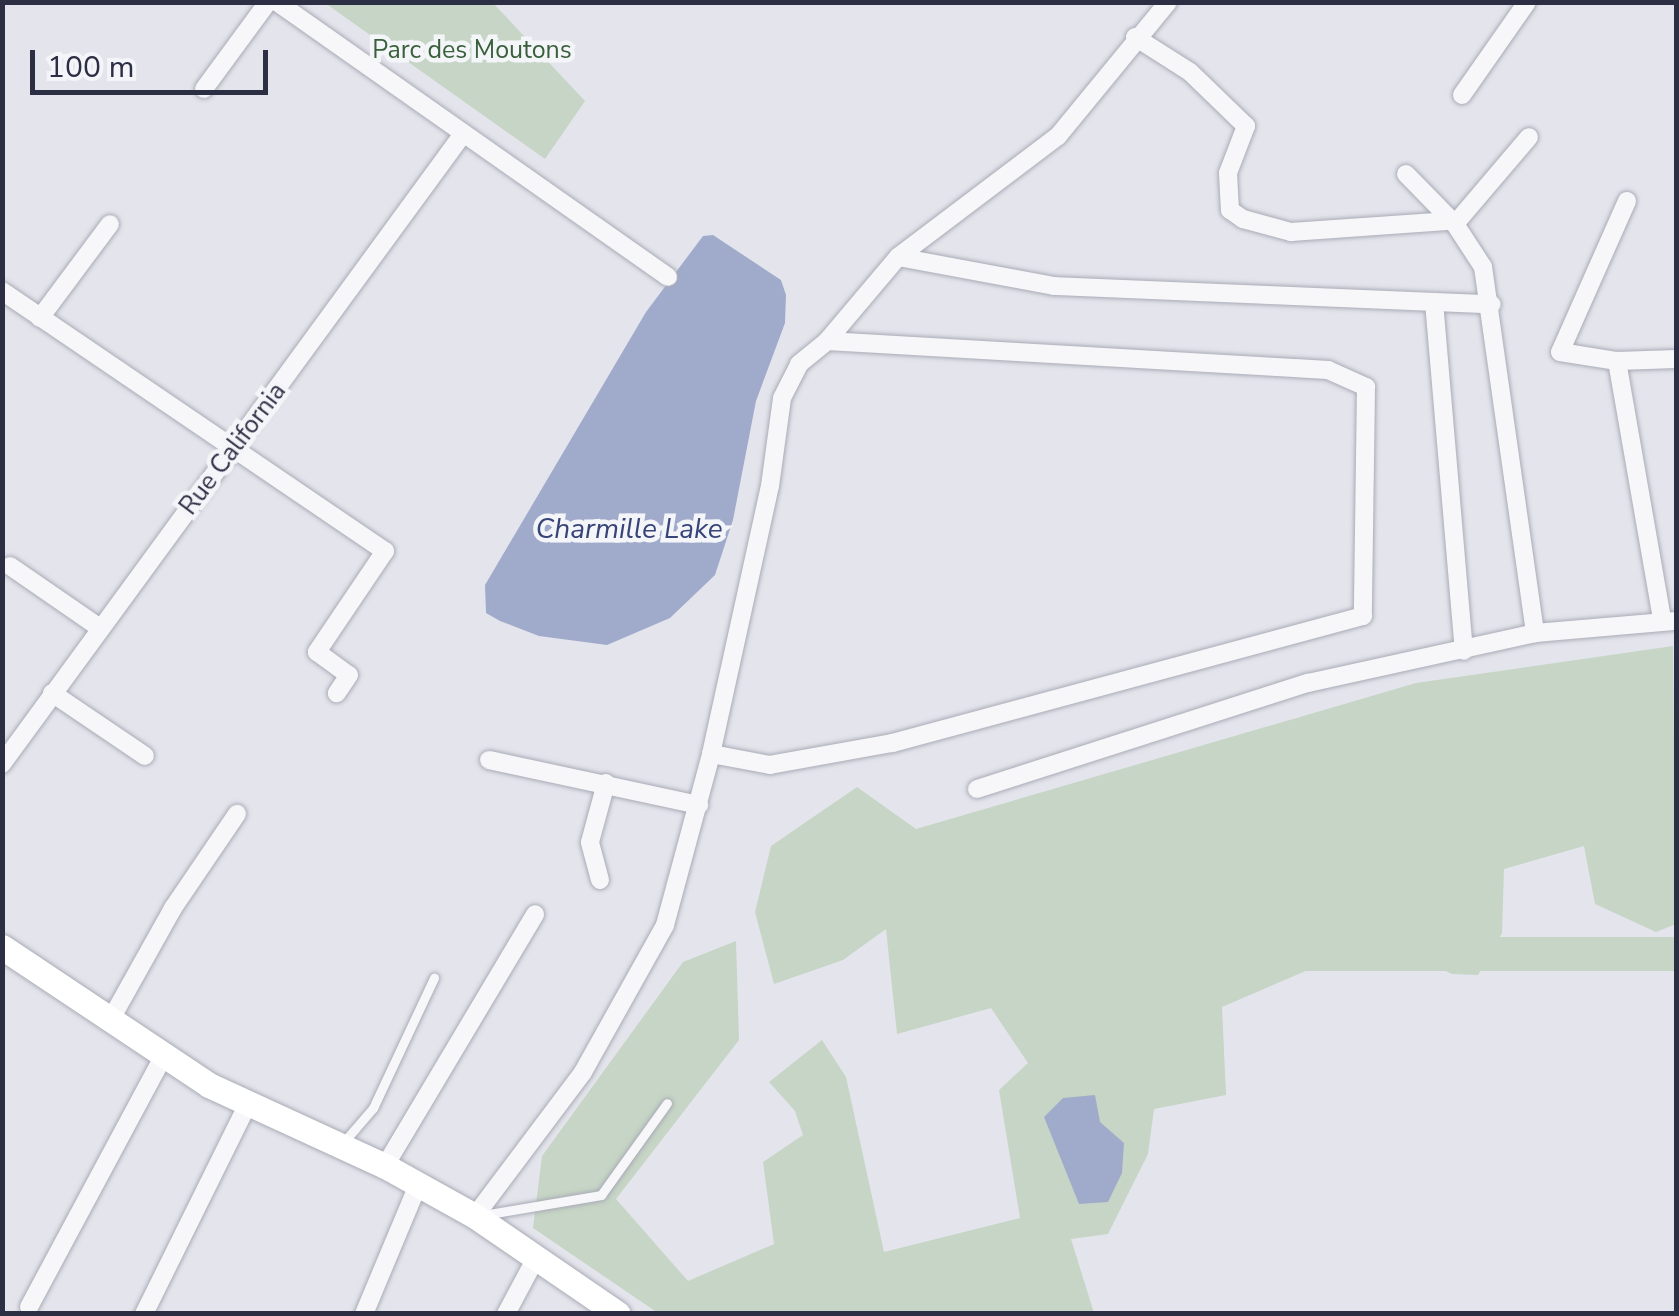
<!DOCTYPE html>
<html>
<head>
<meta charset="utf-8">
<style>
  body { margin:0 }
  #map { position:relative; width:1679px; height:1316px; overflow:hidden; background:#e4e5ec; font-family:"Nunito Sans",sans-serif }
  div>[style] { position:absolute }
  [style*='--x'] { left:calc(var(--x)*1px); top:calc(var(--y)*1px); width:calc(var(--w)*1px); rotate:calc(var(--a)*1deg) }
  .green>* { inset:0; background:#c6d5c5; transform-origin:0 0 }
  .water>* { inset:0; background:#a0abcb }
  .roads { filter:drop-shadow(0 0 2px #a9abb6) drop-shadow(0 0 2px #a9abb6) }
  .service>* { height:9px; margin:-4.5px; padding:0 4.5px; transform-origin:4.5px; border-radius:4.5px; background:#f7f7fa }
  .minor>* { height:18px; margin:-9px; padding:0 9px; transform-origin:9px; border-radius:9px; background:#f7f7fa }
  .secondary>* { height:25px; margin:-12.5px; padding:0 12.5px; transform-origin:12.5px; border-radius:12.5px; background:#fff }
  span { translate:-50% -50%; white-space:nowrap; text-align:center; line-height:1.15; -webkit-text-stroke:9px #f4f5f9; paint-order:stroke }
  .park-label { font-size:25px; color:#39603b }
  .street-label { font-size:25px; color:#2c2f44 }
  .water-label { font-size:28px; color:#364478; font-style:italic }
  .frame { position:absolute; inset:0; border:5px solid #2c2f44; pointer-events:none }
  .scale { position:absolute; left:30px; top:50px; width:238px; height:45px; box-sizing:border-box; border:5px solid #2c2f44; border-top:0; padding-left:12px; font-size:30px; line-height:35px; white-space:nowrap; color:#2c2f44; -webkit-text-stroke:8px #f4f5f9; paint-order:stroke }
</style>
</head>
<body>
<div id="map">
  <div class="green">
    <i style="clip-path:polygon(325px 3px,493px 3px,585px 101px,545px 159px)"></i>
    <i style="clip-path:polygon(1673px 646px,1676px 924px,1656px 932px,1595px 904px,1584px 846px,1504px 869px,1502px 933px,1478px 975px,1452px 974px,1394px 946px,1322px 964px,1222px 1007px,1226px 1095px,1154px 1109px,1148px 1154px,1108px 1234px,1071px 1239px,1094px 1313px,658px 1313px,533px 1228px,542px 1156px,683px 962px,736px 941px,739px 1040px,616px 1199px,688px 1281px,774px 1244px,763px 1162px,803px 1135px,795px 1111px,769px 1082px,822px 1040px,846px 1077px,884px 1252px,1020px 1218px,999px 1090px,1028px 1063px,991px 1008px,897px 1034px,886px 929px,843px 960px,774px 984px,755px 912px,771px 846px,857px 787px,916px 829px,1416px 683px)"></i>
    <i style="left:1676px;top:937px;width:34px;height:452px;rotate:90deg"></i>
  </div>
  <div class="water">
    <i style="clip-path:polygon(713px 235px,781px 280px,786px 295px,785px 323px,756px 401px,733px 520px,715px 575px,670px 618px,607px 645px,539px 636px,500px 621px,486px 613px,485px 585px,646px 312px,703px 236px)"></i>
    <i style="clip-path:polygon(1095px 1095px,1100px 1122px,1124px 1143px,1122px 1173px,1108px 1202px,1079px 1204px,1044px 1117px,1063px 1098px)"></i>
  </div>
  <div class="roads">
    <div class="service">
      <i style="--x:342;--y:1144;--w:48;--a:-49.3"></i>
      <i style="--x:373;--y:1108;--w:144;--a:-64.9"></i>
      <i style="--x:483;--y:1215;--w:120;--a:-9.6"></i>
      <i style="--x:601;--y:1195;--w:113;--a:-54.3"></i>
    </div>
    <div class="minor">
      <i style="--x:277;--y:2;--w:478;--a:35.1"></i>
      <i style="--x:1135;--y:37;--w:65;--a:32.5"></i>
      <i style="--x:1190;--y:72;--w:78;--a:44"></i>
      <i style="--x:1246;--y:126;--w:50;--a:111"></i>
      <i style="--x:1228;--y:173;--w:37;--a:87"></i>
      <i style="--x:1230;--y:210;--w:16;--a:35"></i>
      <i style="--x:1243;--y:219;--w:50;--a:15.2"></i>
      <i style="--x:1291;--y:232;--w:156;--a:-4"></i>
      <i style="--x:204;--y:89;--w:108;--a:-53.7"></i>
      <i style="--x:1462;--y:95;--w:113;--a:-55"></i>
      <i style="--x:1406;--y:174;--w:70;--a:45.6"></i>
      <i style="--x:1455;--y:224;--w:51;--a:56.9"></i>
      <i style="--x:1483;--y:267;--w:370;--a:81.9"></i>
      <i style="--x:1627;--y:201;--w:165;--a:113.9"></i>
      <i style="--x:1560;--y:352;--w:58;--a:9"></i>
      <i style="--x:1617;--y:361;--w:59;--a:-1.9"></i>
      <i style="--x:1455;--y:224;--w:114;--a:-49.6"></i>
      <i style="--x:898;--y:257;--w:159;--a:10.5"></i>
      <i style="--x:1054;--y:286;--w:438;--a:2.4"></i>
      <i style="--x:2;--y:291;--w:463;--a:34.2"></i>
      <i style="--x:385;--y:551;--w:122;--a:124"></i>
      <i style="--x:317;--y:652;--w:39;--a:36"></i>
      <i style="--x:349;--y:675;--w:22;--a:124"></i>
      <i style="--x:1434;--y:302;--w:350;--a:85.1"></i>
      <i style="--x:40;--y:318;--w:117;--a:-53.3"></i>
      <i style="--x:827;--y:341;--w:110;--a:-49.8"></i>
      <i style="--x:898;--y:257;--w:201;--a:-37.1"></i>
      <i style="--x:1058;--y:136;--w:173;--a:-50.6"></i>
      <i style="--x:1617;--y:361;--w:263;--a:80.1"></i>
      <i style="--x:10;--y:566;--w:109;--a:34.6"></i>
      <i style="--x:52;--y:693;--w:112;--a:34.1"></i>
      <i style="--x:489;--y:760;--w:215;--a:12.1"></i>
      <i style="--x:2;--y:764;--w:781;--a:-53.81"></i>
      <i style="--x:977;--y:789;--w:348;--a:-17.8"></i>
      <i style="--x:1308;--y:683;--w:232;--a:-12.4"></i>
      <i style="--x:1535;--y:633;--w:142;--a:-4.9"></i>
      <i style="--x:600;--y:880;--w:39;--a:-105"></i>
      <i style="--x:590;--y:842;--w:61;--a:-74.8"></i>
      <i style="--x:111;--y:1019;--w:127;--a:-60.8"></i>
      <i style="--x:173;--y:908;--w:114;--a:-55.8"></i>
      <i style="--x:385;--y:1166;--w:293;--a:-59.2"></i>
      <i style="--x:475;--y:1216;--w:180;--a:-53.1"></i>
      <i style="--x:583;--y:1072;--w:168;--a:-60.8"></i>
      <i style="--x:665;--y:925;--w:177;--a:-74.9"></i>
      <i style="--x:711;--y:754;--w:274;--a:-77.6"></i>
      <i style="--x:770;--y:486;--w:89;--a:-82.2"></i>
      <i style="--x:782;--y:398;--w:38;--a:-63"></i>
      <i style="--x:799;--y:364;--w:36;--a:-39"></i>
      <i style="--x:827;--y:341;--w:502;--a:3.31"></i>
      <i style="--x:1328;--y:370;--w:42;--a:24.1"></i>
      <i style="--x:1366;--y:387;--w:229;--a:90.8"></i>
      <i style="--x:1363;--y:616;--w:488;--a:164.9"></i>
      <i style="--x:892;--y:743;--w:124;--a:169.8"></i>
      <i style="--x:770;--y:765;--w:60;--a:-169.4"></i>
      <i style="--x:29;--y:1307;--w:284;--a:-61.8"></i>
      <i style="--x:144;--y:1314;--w:234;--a:-63.7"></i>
      <i style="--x:364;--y:1314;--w:140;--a:-67.3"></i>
      <i style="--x:506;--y:1314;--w:66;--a:-61.9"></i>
    </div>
    <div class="secondary">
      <i style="--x:2;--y:947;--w:249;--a:33.7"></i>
      <i style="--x:209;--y:1085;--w:194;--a:24.7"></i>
      <i style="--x:385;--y:1166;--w:103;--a:29.1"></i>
      <i style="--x:475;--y:1216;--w:173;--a:34.4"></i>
    </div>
  </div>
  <div class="park-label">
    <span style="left:472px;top:50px">Parc des Moutons</span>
  </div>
  <div class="street-label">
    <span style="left:233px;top:449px;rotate:-53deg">Rue California</span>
  </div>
  <div class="water-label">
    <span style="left:629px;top:529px">Charmille Lake</span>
  </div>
  <div class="frame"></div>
  <div class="scale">100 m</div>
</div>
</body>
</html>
